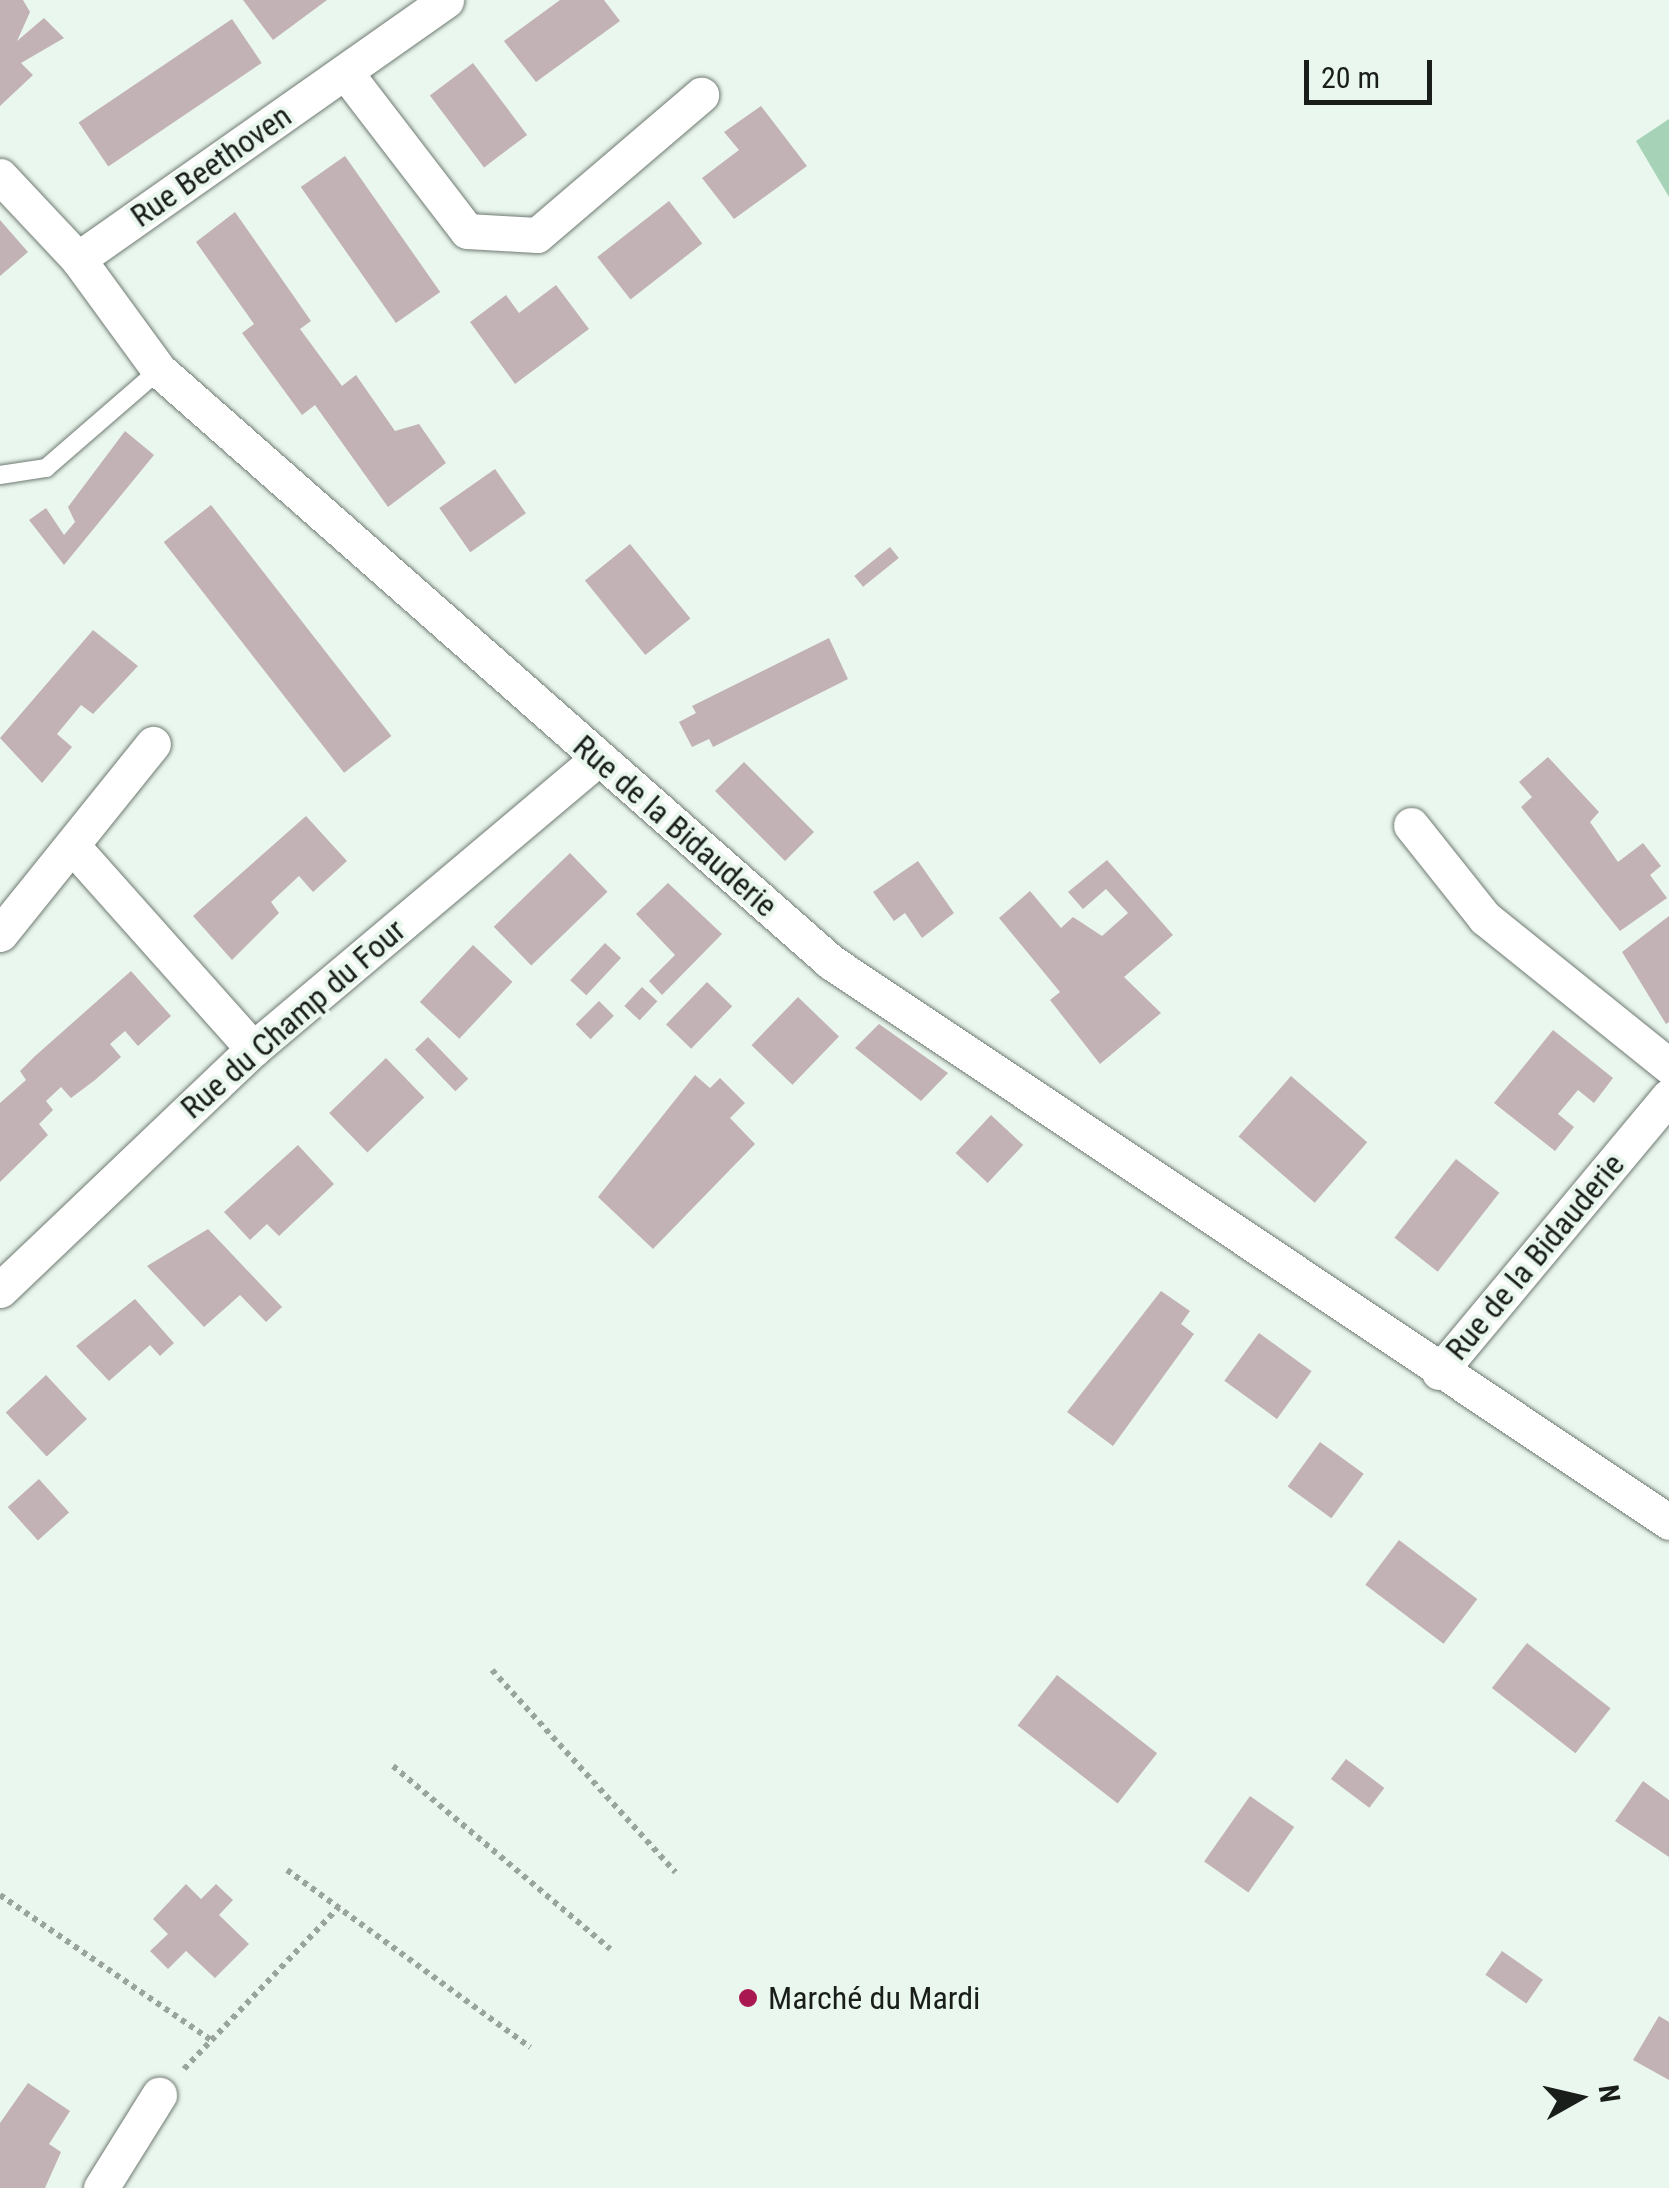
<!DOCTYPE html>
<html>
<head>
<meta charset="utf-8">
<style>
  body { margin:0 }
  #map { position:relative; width:1669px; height:2188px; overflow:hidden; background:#eaf7ee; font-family:"Roboto Condensed",sans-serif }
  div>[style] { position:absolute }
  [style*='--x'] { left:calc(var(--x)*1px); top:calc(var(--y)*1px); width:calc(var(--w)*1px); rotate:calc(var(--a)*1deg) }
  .green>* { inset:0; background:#a6d3b7 }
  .building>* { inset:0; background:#c2b2b5; transform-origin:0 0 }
  .path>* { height:6px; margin-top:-3px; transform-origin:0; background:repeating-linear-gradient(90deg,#9aa49e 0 5px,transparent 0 10px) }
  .roads { filter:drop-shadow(0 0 2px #6f7a72) drop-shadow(0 0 2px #6f7a72) }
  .lane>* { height:18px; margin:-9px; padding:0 9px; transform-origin:9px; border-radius:9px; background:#fff }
  .street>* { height:35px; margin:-17.5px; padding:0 17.5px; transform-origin:17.5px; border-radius:17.5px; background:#fff }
  .dots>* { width:28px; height:28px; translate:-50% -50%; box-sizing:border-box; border:5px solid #eaf7ee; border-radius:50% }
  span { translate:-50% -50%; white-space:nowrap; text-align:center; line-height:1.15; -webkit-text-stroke:8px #eaf7ee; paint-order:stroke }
  .street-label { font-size:32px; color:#191e1b }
  .poi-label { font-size:32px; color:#191e1b }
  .left { translate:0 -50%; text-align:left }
  .north { position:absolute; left:1529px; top:2048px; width:100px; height:100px; -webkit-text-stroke:8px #eaf7ee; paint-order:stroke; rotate:82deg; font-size:28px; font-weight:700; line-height:40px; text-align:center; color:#191e1b }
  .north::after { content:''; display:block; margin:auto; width:35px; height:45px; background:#191e1b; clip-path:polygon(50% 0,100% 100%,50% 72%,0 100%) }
  .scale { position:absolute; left:1304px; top:60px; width:128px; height:45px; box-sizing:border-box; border:5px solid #191e1b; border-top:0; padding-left:12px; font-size:30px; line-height:35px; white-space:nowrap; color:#191e1b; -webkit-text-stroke:8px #eaf7ee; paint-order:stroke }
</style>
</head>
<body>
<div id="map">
  <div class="green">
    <i style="clip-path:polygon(1669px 119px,1669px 197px,1636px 141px)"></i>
  </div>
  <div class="building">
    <i style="clip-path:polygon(0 0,23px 0,30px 12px,17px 41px,44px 18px,64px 38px,21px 63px,33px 75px,0 106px)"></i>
    <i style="clip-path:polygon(243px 0,327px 0,273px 40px)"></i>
    <i style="clip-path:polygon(560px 0,604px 0,620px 21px,536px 82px,504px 41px)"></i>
    <i style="left:232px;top:19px;width:53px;height:185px;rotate:56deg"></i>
    <i style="left:473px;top:63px;width:90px;height:54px;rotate:53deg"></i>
    <i style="clip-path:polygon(761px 106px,807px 166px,734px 219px,702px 178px,739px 150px,724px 132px)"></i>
    <i style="left:345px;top:156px;width:166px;height:54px;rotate:55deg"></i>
    <i style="left:669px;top:201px;width:54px;height:91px;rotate:52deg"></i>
    <i style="clip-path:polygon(235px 212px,311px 321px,300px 329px,342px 386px,356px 375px,395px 431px,419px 424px,446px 463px,388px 507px,315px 405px,302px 415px,242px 333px,254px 324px,196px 242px)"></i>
    <i style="clip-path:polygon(0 220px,28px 252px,0 276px)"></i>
    <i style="clip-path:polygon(556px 285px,589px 329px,515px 384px,470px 322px,506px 295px,519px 313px)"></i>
    <i style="clip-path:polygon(125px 431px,154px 455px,64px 565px,29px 520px,46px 508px,64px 535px,75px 522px,68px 507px)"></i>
    <i style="left:495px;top:469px;width:54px;height:68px;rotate:55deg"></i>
    <i style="left:211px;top:505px;width:293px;height:60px;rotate:52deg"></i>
    <i style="left:630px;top:544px;width:96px;height:58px;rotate:51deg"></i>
    <i style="left:890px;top:547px;width:14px;height:46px;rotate:51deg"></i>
    <i style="clip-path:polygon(93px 630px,138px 666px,93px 714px,81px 705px,57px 734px,72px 747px,42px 783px,0 738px)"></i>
    <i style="clip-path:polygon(829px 638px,848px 679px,713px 747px,709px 739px,692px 747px,679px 722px,696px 713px,692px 706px)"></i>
    <i style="clip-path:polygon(1548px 757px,1599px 812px,1590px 822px,1618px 862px,1643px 843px,1661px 866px,1650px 875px,1667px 898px,1620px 931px,1521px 807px,1532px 797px,1519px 782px)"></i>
    <i style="left:744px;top:762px;width:99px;height:41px;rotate:45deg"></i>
    <i style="clip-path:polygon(306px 816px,347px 861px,313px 892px,299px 876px,271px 902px,279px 913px,232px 960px,193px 916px)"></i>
    <i style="left:570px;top:853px;width:54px;height:106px;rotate:46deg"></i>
    <i style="clip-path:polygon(1107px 860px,1173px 935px,1124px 977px,1161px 1013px,1100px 1064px,1050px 1000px,1060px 992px,999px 918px,1030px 891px,1061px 928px,1073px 917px,1102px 936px,1128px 913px,1106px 889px,1083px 909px,1068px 892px)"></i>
    <i style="clip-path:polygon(918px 861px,954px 913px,922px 938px,905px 913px,894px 921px,873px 892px)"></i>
    <i style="clip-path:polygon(668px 883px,722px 934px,662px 995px,649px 981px,675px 955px,636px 914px)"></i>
    <i style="clip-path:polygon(1669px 916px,1669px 1022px,1666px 1024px,1622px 952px)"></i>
    <i style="left:605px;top:943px;width:22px;height:51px;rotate:43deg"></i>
    <i style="left:473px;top:945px;width:54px;height:78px;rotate:43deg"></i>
    <i style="clip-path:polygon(131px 971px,171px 1016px,138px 1046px,125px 1031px,110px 1044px,121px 1057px,95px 1080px,71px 1098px,61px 1087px,46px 1101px,53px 1110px,39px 1124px,48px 1135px,0 1182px,0 1103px,26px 1080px,20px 1071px,34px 1057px)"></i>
    <i style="left:707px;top:982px;width:35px;height:59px;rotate:44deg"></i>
    <i style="left:642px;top:987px;width:21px;height:26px;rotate:43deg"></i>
    <i style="left:798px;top:997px;width:57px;height:67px;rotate:44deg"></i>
    <i style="left:599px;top:1001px;width:21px;height:33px;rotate:45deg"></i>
    <i style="clip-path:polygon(879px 1024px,948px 1073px,921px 1101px,855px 1048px)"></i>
    <i style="clip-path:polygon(1553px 1030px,1613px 1078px,1594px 1103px,1578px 1090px,1558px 1114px,1574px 1127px,1555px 1151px,1494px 1103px)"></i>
    <i style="left:428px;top:1037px;width:58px;height:18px;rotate:46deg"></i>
    <i style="left:386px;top:1058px;width:55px;height:79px;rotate:46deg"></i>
    <i style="clip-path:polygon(695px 1075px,710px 1088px,720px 1078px,745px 1103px,730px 1118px,755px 1144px,653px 1249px,598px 1197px)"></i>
    <i style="left:1291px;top:1076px;width:101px;height:80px;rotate:41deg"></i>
    <i style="left:991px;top:1115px;width:44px;height:52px;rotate:43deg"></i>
    <i style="clip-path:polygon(298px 1145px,334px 1184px,279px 1236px,267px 1224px,250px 1240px,224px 1212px)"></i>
    <i style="left:1456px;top:1159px;width:55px;height:100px;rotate:38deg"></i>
    <i style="clip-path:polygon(208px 1229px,282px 1307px,266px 1322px,240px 1295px,204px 1327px,147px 1266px)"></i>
    <i style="clip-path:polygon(1161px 1291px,1190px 1311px,1181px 1324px,1194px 1334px,1113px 1446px,1067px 1412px)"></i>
    <i style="clip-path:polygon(135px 1299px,174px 1343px,160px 1356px,150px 1345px,109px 1381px,76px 1346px)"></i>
    <i style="left:1259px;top:1333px;width:65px;height:59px;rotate:36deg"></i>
    <i style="left:46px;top:1375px;width:60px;height:55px;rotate:47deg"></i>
    <i style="left:1320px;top:1442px;width:54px;height:55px;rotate:36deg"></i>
    <i style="left:39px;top:1479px;width:45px;height:42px;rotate:48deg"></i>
    <i style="left:1399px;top:1540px;width:98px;height:56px;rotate:37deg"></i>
    <i style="left:1527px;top:1643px;width:106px;height:57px;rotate:38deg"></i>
    <i style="left:1057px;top:1675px;width:127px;height:64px;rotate:38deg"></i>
    <i style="left:1346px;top:1759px;width:48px;height:25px;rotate:37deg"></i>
    <i style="clip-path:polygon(1643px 1781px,1669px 1800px,1669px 1857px,1615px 1821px)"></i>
    <i style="left:1250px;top:1796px;width:54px;height:80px;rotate:35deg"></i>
    <i style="clip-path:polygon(186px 1884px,201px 1899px,216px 1884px,233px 1900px,219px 1915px,249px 1944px,215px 1978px,186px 1951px,168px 1969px,150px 1951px,168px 1934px,153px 1919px)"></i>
    <i style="left:1502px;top:1951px;width:50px;height:29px;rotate:35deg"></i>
    <i style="clip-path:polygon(1659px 2016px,1669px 2022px,1669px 2080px,1633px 2060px)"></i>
    <i style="clip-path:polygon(28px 2083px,70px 2111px,49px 2144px,61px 2152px,45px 2188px,0 2188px,0 2123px)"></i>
  </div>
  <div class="path">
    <i style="--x:492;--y:1670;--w:273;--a:47.8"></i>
    <i style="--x:393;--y:1766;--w:284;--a:40.1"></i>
    <i style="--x:287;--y:1870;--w:301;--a:36.1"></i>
    <i style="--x:0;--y:1895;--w:256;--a:34.5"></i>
    <i style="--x:184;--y:2069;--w:224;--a:-46.3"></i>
  </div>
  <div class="roads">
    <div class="lane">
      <i style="--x:0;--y:475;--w:47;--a:-8.7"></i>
      <i style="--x:46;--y:468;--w:150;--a:-40.9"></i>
    </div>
    <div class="street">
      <i style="--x:345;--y:72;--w:200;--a:52.5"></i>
      <i style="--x:467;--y:231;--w:70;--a:3.3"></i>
      <i style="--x:537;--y:235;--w:216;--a:-40.5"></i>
      <i style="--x:0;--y:176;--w:114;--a:46.8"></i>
      <i style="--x:78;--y:259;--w:137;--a:53.9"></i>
      <i style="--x:159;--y:370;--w:896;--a:41.38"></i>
      <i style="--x:831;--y:962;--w:1008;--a:33.75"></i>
      <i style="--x:78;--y:259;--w:450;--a:-35.1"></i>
      <i style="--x:1411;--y:825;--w:119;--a:51.5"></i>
      <i style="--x:1485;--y:918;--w:236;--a:38.8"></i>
      <i style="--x:75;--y:849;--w:268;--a:48.3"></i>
      <i style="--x:0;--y:934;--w:244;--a:-51.2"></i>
      <i style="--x:0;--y:1290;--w:349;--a:-43.6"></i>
      <i style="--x:253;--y:1049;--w:450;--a:-40.1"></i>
      <i style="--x:1439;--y:1372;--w:359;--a:-50.2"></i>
      <i style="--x:101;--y:2188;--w:110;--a:-58.1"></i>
    </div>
  </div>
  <div class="dots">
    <i style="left:748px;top:1998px;background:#a91851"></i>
  </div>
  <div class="street-label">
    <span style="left:211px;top:166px;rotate:-35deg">Rue Beethoven</span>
    <span style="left:675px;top:826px;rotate:41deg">Rue de la Bidauderie</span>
    <span style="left:293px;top:1019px;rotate:-41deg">Rue du Champ du Four</span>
    <span style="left:1535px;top:1257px;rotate:-50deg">Rue de la Bidauderie</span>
  </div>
  <div class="poi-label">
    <span class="left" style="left:768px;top:1998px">Marché du Mardi</span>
  </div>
  <div class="north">N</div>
  <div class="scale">20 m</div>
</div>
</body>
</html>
